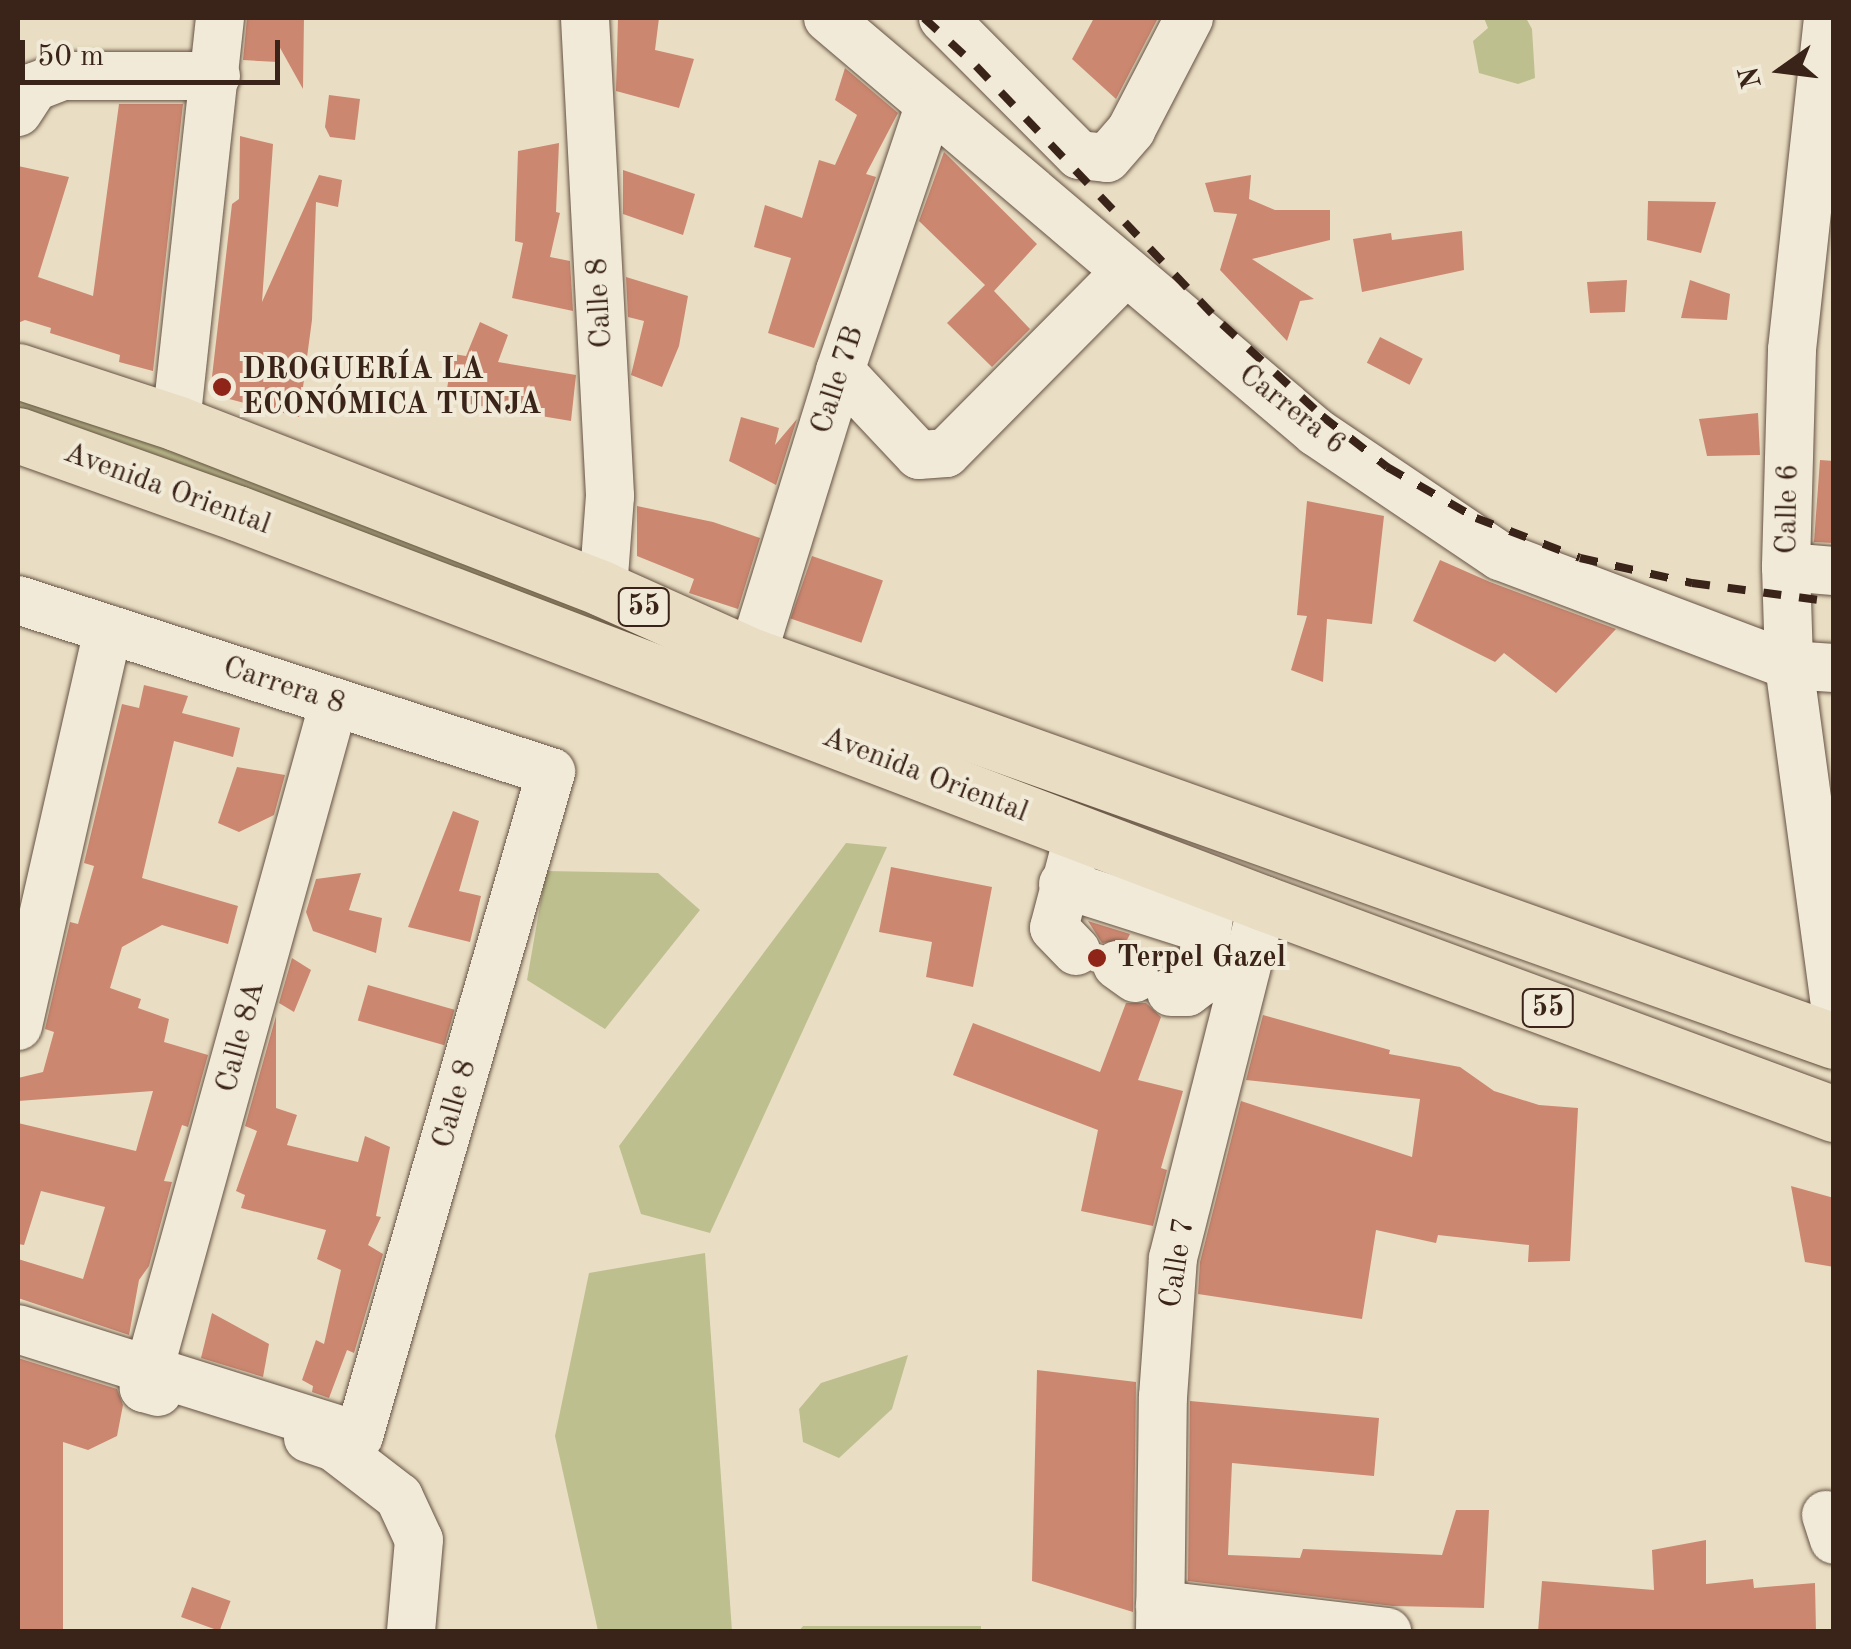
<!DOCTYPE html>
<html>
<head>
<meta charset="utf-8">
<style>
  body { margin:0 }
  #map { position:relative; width:1851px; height:1649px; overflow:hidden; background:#e9dec3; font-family:"Old Standard TT",serif }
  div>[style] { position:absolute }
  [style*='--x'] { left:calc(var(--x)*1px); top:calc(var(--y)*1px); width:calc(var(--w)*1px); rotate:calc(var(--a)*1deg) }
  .green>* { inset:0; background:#bebf8f; transform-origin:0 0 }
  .building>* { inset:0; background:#cc8770; transform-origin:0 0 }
  .roads { filter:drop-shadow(0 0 2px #665243) drop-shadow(0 0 2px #665243) }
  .minor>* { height:48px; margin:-24px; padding:0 24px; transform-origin:24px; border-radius:24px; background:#f1ead8 }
  .major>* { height:55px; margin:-27.5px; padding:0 27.5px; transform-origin:27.5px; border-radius:27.5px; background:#e9dec3 }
  .rail>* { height:8px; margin-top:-4px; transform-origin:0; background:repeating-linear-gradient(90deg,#3a2318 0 18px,transparent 0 36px) }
  .dots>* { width:28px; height:28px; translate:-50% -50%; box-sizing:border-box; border:5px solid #f1ead8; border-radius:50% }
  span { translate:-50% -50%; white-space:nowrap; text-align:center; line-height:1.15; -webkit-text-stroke:8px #f1ead8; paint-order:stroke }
  .shield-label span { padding:2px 8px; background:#f1ead8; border:2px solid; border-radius:8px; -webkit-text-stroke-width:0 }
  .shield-label { font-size:28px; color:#3a2318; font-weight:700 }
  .street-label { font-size:30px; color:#3a2318 }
  .poi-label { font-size:30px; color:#3a2318; font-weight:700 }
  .left { translate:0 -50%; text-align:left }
  .frame { position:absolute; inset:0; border:20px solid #3a2318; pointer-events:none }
  .north { position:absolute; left:1731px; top:20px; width:100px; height:100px; -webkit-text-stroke:8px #f1ead8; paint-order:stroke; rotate:256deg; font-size:28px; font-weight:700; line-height:40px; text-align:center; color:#3a2318 }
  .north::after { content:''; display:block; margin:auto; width:35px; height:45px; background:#3a2318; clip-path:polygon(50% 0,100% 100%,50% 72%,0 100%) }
  .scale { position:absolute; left:20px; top:40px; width:260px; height:45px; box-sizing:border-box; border:5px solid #3a2318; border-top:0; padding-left:12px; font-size:30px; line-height:35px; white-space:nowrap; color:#3a2318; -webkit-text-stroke:8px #f1ead8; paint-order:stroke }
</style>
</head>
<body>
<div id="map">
  <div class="green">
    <i style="clip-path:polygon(1484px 18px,1526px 18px,1532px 29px,1535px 78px,1518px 84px,1479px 73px,1473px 41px,1488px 28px)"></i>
    <i style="left:18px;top:382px;width:1936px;height:27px;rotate:20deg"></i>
    <i style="clip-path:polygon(846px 843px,887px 847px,710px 1233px,641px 1214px,619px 1146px)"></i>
    <i style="clip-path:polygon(546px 871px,658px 873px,700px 910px,605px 1029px,527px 980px)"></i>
    <i style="clip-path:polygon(705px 1253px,732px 1631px,598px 1631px,555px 1436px,589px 1273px)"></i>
    <i style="clip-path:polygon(908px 1355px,892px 1409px,839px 1458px,803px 1442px,799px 1409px,821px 1383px)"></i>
    <i style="clip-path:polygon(803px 1626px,981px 1626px,981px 1632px,799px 1631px)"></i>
  </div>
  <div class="building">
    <i style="clip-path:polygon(247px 18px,304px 18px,303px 89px,279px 46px,278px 62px,243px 60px)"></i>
    <i style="clip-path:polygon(618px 18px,659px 18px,655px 50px,694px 59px,679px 108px,616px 91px)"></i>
    <i style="clip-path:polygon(1094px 18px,1158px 18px,1116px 99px,1072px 59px)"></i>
    <i style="clip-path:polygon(845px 68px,898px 113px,866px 174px,876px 177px,814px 348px,768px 333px,791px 258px,754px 247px,765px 205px,802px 218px,819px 160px,835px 165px,857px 115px,835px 100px)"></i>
    <i style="clip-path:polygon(329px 95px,360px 99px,355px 140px,330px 137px,325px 127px)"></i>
    <i style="clip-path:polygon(119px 104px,183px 104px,153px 371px,119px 362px,120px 355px,50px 333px,51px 328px,25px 320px,18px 323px,18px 166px,69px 177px,38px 277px,93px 296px)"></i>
    <i style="clip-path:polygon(240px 136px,273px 144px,262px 302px,319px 175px,342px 180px,338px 207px,316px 202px,312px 320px,299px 417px,210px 394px,232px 204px,239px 199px)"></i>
    <i style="clip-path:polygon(559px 143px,556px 212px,560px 213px,550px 257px,570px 261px,573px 311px,512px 298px,523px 243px,515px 241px,518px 151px)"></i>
    <i style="clip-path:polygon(944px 152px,1037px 244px,994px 291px,1030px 329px,992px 367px,947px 323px,985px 285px,919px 221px)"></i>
    <i style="clip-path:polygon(623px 170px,695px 194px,683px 235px,623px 214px)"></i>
    <i style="clip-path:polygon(1251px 175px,1249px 199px,1275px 210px,1330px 210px,1330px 240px,1252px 259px,1314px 299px,1300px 301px,1287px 341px,1220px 270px,1237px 214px,1214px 212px,1205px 183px)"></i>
    <i style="clip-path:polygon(1648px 201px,1716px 202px,1701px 253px,1647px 240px)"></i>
    <i style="clip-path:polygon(1462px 231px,1464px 270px,1362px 292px,1353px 239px,1391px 233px,1392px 240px)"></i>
    <i style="clip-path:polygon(626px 277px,688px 296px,679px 346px,662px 387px,631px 375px,644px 321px,628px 317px)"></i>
    <i style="clip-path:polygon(1627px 280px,1625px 312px,1590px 313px,1587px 282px)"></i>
    <i style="clip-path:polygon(1690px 280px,1730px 294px,1727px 320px,1681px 318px)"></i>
    <i style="clip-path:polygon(480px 322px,508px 335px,498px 362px,576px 375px,571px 421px,445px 400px,453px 354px,466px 356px)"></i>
    <i style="left:1380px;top:337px;width:48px;height:29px;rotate:27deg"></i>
    <i style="clip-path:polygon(1758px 413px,1760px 455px,1707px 456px,1699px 419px)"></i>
    <i style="clip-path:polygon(741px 417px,779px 428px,775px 445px,797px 419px,776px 485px,729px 461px)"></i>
    <i style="clip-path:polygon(1820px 460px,1834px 461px,1834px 543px,1814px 542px)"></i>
    <i style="clip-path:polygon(1307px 501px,1384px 516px,1372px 624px,1327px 619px,1323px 682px,1291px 670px,1307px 616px,1297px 615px)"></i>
    <i style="clip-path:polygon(637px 506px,713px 522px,760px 538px,738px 609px,689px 593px,694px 579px,637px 556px)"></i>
    <i style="left:812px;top:556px;width:75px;height:66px;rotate:19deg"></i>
    <i style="clip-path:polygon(1440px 560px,1490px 582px,1616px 629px,1556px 693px,1504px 653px,1495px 662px,1413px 621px)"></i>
    <i style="clip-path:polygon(144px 685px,188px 696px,182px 713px,240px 728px,233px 757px,174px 741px,142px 878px,238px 906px,228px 944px,162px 925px,122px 947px,110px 988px,141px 999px,138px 1008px,169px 1019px,164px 1042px,208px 1055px,188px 1127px,182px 1125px,164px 1181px,172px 1182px,149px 1266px,139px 1280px,129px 1335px,18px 1298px,18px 1259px,83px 1279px,105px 1207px,41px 1191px,24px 1245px,18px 1244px,18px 1123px,136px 1151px,153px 1091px,18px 1101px,18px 1078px,43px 1072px,54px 1032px,45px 1029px,70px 922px,78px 924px,94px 866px,84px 863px,122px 704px,139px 708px)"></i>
    <i style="clip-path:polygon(237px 767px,285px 775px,274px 815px,239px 832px,218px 823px)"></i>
    <i style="clip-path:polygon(453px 811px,479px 821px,459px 891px,481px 896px,470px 942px,408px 927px)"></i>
    <i style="clip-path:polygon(891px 867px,992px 887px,973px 987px,926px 977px,932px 942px,879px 932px)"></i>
    <i style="clip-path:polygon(361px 873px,349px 910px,382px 918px,376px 953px,313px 931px,306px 912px,316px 879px)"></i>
    <i style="clip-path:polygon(1088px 921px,1130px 934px,1127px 940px,1102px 943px)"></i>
    <i style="clip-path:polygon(292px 958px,311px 970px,294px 1012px,279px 1003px)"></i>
    <i style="left:368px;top:985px;width:90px;height:37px;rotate:16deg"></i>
    <i style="clip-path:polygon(1126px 1003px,1146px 1003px,1161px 1017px,1138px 1080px,1183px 1091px,1161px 1168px,1167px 1170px,1153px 1226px,1081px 1211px,1098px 1130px,953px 1075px,973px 1023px,1100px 1072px)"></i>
    <i style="clip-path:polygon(1263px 1015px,1390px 1050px,1389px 1054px,1460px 1067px,1494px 1091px,1539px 1105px,1578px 1108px,1570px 1261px,1528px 1262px,1529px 1245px,1438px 1235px,1436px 1243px,1376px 1230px,1362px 1319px,1198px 1294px,1200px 1262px,1241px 1101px,1412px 1157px,1420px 1099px,1246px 1080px)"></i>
    <i style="clip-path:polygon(276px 1016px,276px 1108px,297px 1115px,287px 1145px,358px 1162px,365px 1136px,390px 1147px,376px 1216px,381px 1217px,368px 1245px,383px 1254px,354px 1353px,347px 1350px,329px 1398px,312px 1392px,313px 1386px,302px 1380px,316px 1340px,324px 1344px,341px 1270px,317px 1259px,326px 1230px,241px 1208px,245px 1195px,236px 1191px,257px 1131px,245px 1126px)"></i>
    <i style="clip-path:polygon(1791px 1186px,1834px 1198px,1834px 1267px,1805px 1262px)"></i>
    <i style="clip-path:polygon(212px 1313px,269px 1344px,263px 1377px,201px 1358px)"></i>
    <i style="clip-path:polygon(18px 1358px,117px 1389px,123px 1405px,117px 1436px,88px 1450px,63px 1442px,63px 1632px,18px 1632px)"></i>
    <i style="clip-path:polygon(1037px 1370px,1136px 1382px,1133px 1612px,1032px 1581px)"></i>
    <i style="clip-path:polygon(1190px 1401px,1379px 1418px,1374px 1476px,1232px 1463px,1228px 1555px,1300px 1558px,1303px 1549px,1442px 1555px,1456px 1510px,1489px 1510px,1484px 1608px,1393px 1606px,1188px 1581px)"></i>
    <i style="clip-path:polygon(1706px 1540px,1706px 1584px,1753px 1579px,1754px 1588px,1815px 1583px,1816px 1632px,1538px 1632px,1542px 1581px,1654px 1590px,1652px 1550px)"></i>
    <i style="left:192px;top:1587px;width:41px;height:32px;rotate:20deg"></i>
  </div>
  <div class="roads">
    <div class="minor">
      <i style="--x:585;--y:18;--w:479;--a:87"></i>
      <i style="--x:610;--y:496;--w:93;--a:94.3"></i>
      <i style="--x:828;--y:18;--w:640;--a:40.31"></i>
      <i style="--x:1316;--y:432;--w:222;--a:34"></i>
      <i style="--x:1500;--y:556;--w:309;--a:20.7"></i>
      <i style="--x:1789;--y:665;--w:45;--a:3.8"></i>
      <i style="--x:943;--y:18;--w:193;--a:45.2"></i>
      <i style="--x:1079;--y:155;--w:28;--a:6"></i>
      <i style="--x:1107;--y:158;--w:37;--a:-49"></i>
      <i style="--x:1131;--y:130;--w:126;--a:-62.6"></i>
      <i style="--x:1828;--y:18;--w:334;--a:96.2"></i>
      <i style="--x:1792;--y:350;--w:217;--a:91.6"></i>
      <i style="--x:1786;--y:567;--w:98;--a:88.2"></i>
      <i style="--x:1789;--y:665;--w:338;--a:82.3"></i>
      <i style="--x:18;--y:112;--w:30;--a:-57"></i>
      <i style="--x:34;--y:87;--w:31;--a:-21"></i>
      <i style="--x:63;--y:76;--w:153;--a:0"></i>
      <i style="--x:840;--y:371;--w:115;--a:46.8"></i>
      <i style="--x:919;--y:455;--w:27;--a:-4"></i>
      <i style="--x:946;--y:453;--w:252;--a:-45.2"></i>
      <i style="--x:176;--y:423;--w:407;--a:-83.8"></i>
      <i style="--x:1786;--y:567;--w:48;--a:4.8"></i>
      <i style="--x:18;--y:600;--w:560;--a:17.88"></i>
      <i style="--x:551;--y:772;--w:691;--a:106.13"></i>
      <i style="--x:359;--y:1436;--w:357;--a:-162.6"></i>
      <i style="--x:752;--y:656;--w:298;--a:-72.8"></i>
      <i style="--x:840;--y:371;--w:280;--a:-71.4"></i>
      <i style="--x:1073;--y:856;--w:74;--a:104.8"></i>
      <i style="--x:1054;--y:928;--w:32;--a:46"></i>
      <i style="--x:1063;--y:884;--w:148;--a:17.7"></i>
      <i style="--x:1117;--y:965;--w:22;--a:36"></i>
      <i style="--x:1171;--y:992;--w:16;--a:0"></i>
      <i style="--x:1187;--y:992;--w:15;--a:-37"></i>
      <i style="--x:1199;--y:983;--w:86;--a:-81.3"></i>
      <i style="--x:18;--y:1026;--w:407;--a:-77.2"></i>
      <i style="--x:158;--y:1392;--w:15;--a:-164"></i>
      <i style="--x:144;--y:1388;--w:712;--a:-74.52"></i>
      <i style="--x:308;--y:1438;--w:28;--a:19"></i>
      <i style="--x:334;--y:1447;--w:82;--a:37.6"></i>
      <i style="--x:399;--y:1497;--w:47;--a:65.1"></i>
      <i style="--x:419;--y:1540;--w:92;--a:95"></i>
      <i style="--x:1826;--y:1515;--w:26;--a:72"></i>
      <i style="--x:1160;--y:1605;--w:229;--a:6.8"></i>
      <i style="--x:1160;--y:1632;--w:235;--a:-89.3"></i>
      <i style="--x:1163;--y:1397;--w:139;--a:-85.9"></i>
      <i style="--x:1173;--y:1258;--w:366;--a:-75.8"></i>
    </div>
    <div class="major">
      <i style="--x:18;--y:371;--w:166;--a:18.2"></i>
      <i style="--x:176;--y:423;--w:458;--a:21.2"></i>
      <i style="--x:603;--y:589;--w:163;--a:24.2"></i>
      <i style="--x:752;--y:656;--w:1148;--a:19.59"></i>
      <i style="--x:18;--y:435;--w:232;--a:19.6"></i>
      <i style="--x:237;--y:513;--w:1098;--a:20.81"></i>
      <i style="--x:1263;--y:903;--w:609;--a:20.28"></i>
    </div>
  </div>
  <div class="rail">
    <i style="--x:924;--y:18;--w:71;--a:42.7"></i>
    <i style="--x:976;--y:66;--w:356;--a:46.4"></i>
    <i style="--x:1222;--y:324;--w:136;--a:42.6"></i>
    <i style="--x:1322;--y:416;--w:83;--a:38.1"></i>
    <i style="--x:1387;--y:467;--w:103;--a:29.8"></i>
    <i style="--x:1476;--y:518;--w:111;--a:21"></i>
    <i style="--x:1580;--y:558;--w:115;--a:12.6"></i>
    <i style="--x:1692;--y:583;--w:143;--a:7.6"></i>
  </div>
  <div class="dots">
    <i style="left:222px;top:387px;background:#8f2418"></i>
    <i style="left:1097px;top:958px;background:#8f2418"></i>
  </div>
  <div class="shield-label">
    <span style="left:644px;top:607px">55</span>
    <span style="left:1548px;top:1008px">55</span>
  </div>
  <div class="street-label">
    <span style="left:600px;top:303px;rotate:-93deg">Calle 8</span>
    <span style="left:838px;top:380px;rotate:-72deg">Calle 7B</span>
    <span style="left:1292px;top:410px;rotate:38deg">Carrera 6</span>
    <span style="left:167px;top:489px;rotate:20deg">Avenida Oriental</span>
    <span style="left:1788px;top:509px;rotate:-89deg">Calle 6</span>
    <span style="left:284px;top:686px;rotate:18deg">Carrera 8</span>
    <span style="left:925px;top:775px;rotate:21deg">Avenida Oriental</span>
    <span style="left:241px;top:1037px;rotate:-75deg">Calle 8A</span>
    <span style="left:455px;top:1104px;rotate:-74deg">Calle 8</span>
    <span style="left:1178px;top:1263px;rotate:-81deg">Calle 7</span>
  </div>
  <div class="poi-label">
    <span class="left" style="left:242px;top:387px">DROGUERÍA LA<br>ECONÓMICA TUNJA</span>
    <span class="left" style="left:1117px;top:958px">Terpel Gazel</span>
  </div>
  <div class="frame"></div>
  <div class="north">N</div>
  <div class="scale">50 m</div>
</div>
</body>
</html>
